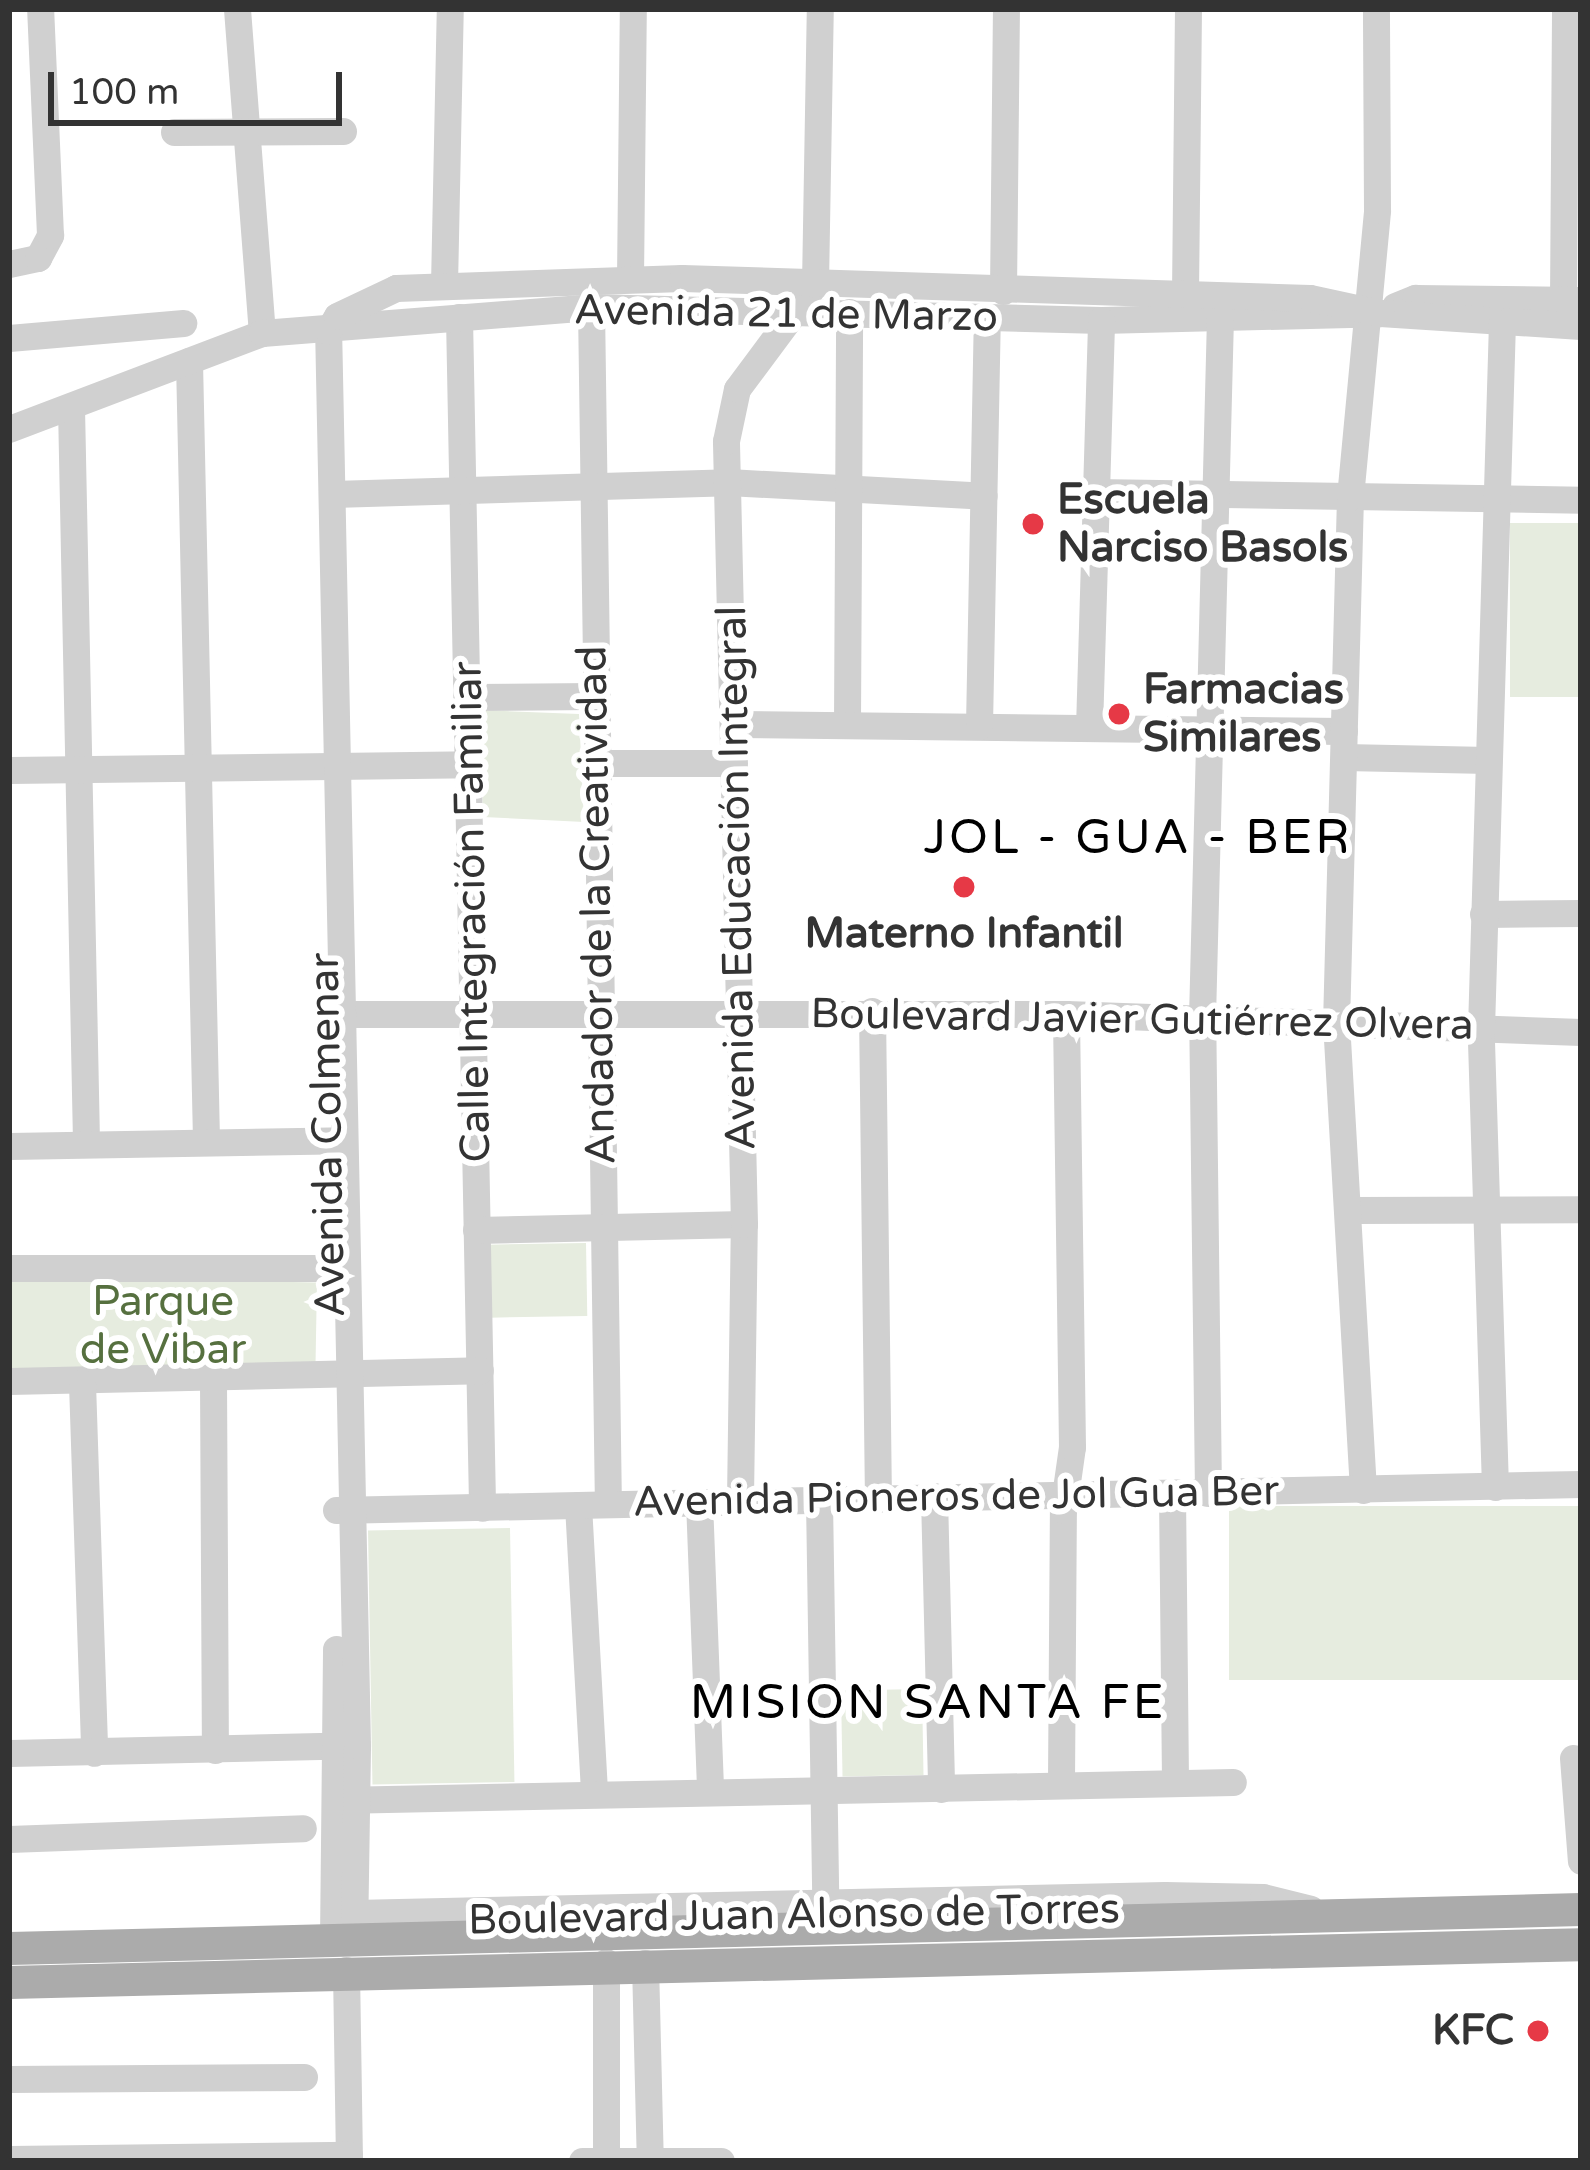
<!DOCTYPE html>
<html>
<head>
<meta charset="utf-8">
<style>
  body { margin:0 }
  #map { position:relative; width:1590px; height:2170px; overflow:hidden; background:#fff; font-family:"Varela Round",sans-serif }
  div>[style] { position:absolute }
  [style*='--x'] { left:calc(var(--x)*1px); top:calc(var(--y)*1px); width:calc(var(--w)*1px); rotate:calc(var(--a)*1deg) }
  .green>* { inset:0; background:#e6ecdf; transform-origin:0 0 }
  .minor>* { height:27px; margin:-13.5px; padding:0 13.5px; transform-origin:13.5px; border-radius:13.5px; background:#d0d0d0 }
  .major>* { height:33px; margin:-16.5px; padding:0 16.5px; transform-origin:16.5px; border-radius:16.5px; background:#ababab }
  .dots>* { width:33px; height:33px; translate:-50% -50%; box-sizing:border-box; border:6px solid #fff; border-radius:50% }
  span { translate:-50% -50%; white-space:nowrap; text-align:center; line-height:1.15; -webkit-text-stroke:12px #fff; paint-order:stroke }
  .street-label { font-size:42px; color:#333 }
  .poi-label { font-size:42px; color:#333; font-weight:700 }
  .left { translate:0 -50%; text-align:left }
  .right { translate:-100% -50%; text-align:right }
  .park-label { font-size:42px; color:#56703f }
  .quarter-label { font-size:48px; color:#000; letter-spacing:3px }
  .frame { position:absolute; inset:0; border:12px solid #333; pointer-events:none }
  .scale { position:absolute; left:48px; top:72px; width:294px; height:54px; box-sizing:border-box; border:6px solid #333; border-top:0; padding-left:15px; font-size:36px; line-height:42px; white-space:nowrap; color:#333; -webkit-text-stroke:9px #fff; paint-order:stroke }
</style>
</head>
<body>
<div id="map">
  <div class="green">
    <i style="left:1510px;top:523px;width:71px;height:174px"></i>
    <i style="clip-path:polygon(480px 710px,579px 714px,584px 822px,483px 817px)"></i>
    <i style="left:586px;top:1243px;width:73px;height:98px;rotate:89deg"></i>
    <i style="left:9px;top:1277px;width:308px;height:92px;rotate:1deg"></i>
    <i style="left:1581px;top:1506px;width:174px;height:352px;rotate:90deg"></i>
    <i style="left:510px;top:1528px;width:254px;height:142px;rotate:89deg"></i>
    <i style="left:922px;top:1689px;width:86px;height:81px;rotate:89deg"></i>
  </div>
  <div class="minor">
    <i style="--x:237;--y:9;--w:325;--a:85.6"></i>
    <i style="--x:174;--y:132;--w:169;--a:-0.3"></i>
    <i style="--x:9;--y:264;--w:30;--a:-12"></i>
    <i style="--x:38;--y:258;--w:26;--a:-62"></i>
    <i style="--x:50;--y:235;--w:226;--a:-92.5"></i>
    <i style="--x:630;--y:279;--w:270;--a:-89.4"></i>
    <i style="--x:444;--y:285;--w:276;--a:-88.8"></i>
    <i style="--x:1003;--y:291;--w:282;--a:-89.4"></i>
    <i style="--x:1185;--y:294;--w:285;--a:-89.4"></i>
    <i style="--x:1563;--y:300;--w:291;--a:-89.6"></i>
    <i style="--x:1395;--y:306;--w:22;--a:-22"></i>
    <i style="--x:1415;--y:298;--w:162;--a:0.7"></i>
    <i style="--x:591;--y:307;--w:1196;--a:89.19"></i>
    <i style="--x:459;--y:317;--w:1191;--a:88.89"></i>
    <i style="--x:9;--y:338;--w:175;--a:-4.9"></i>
    <i style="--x:189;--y:361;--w:776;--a:88.75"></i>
    <i style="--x:71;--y:407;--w:736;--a:88.83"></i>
    <i style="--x:9;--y:429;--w:271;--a:-20.8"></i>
    <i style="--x:262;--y:333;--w:330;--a:-4.5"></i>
    <i style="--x:591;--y:307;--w:510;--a:1.46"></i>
    <i style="--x:1101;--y:320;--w:279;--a:-1.4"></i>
    <i style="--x:1380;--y:313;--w:201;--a:3.7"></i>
    <i style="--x:1095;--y:492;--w:486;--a:0.9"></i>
    <i style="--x:333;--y:494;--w:395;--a:-1.7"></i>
    <i style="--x:728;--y:482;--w:256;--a:3.1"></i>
    <i style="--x:469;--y:697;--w:125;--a:-0.5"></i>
    <i style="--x:847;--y:723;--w:411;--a:-89.7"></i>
    <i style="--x:733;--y:724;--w:611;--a:0.66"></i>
    <i style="--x:979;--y:726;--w:409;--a:-88.9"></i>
    <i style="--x:1089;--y:728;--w:408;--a:-88.3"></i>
    <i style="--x:1344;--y:757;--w:144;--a:1.2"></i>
    <i style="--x:596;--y:763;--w:138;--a:0"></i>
    <i style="--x:9;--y:770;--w:462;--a:-0.7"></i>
    <i style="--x:1483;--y:914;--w:98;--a:-0.6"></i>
    <i style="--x:872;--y:1011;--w:486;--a:89.3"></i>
    <i style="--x:343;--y:1014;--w:723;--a:0"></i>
    <i style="--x:1066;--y:1014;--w:515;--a:2"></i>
    <i style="--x:9;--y:1146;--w:335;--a:-1"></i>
    <i style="--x:1351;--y:1210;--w:230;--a:-0.2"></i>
    <i style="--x:476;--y:1230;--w:268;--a:-1.3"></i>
    <i style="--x:9;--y:1268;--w:321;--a:0"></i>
    <i style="--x:213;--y:1380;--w:370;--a:89.7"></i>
    <i style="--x:9;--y:1381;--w:471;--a:-1.3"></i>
    <i style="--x:82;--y:1383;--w:370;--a:88.1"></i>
    <i style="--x:1495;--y:1487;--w:458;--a:-91.8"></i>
    <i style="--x:1481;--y:1029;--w:706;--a:-88.3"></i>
    <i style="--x:1363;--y:1490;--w:467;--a:-93.3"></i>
    <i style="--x:1336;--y:1024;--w:527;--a:-88.48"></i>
    <i style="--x:1350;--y:497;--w:288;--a:-84.6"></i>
    <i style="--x:1377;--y:210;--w:201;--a:-90.3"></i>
    <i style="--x:1208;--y:1493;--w:475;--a:-90.7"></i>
    <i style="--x:1202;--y:1018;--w:702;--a:-88.53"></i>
    <i style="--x:1172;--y:1494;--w:287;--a:89.4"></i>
    <i style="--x:934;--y:1496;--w:293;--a:88.6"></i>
    <i style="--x:740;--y:1499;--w:275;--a:-89.2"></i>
    <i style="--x:744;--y:1224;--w:783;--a:-91.32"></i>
    <i style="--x:726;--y:441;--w:53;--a:-78.1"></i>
    <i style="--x:737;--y:389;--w:131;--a:-53.4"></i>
    <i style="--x:815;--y:284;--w:275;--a:-89"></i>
    <i style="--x:819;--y:1500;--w:402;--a:89.1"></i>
    <i style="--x:699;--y:1501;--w:290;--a:87.8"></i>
    <i style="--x:578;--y:1505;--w:288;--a:86.8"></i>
    <i style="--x:336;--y:1510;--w:1245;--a:-1.2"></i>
    <i style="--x:9;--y:1753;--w:344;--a:-1.3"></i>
    <i style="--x:1573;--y:1758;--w:103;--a:85.6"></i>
    <i style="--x:1061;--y:1782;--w:272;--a:-89.6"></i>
    <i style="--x:1063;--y:1510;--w:64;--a:-81.9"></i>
    <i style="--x:1072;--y:1447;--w:433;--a:-90.8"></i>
    <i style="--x:338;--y:1800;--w:895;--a:-1.15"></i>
    <i style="--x:9;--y:1839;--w:294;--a:-2.1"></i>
    <i style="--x:354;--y:1913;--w:811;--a:-1.27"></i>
    <i style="--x:1165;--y:1895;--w:98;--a:1.2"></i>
    <i style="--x:1263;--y:1897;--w:49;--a:14"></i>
    <i style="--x:333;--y:1939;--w:290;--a:-89.4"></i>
    <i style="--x:354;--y:1939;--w:194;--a:-89.1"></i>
    <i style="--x:357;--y:1745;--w:1414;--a:-91.17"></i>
    <i style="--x:328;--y:331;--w:17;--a:-59"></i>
    <i style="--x:337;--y:316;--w:65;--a:-25.4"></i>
    <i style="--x:396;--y:288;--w:286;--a:-2"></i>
    <i style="--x:682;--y:278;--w:628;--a:1.82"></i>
    <i style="--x:1310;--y:298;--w:72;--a:12.1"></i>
    <i style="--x:645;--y:1963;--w:198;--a:88.6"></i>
    <i style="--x:346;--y:1970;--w:191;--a:89.1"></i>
    <i style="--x:9;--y:2079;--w:295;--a:-0.4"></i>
    <i style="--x:9;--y:2159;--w:340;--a:-0.7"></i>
    <i style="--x:582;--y:2161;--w:139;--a:0"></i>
    <i style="--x:606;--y:2161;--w:199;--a:-90"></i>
  </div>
  <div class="major">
    <i style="--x:9;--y:1948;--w:1572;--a:-1.42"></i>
    <i style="--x:9;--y:1982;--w:1572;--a:-1.38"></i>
  </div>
  <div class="dots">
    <i style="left:1033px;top:524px;background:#e63946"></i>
    <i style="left:1119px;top:714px;background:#e63946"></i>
    <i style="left:964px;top:887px;background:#e63946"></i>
    <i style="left:1538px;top:2031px;background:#e63946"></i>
  </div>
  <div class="street-label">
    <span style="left:786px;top:314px;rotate:1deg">Avenida 21 de Marzo</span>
    <span style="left:737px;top:878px;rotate:-91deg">Avenida Educación Integral</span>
    <span style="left:597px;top:905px;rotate:-91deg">Andador de la Creatividad</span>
    <span style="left:472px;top:912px;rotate:-91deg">Calle Integración Familiar</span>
    <span style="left:1142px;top:1020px;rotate:1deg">Boulevard Javier Gutiérrez Olvera</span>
    <span style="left:328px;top:1135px;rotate:-91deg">Avenida Colmenar</span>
    <span style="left:956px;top:1497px;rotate:-1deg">Avenida Pioneros de Jol Gua Ber</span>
    <span style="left:794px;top:1915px;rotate:-1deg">Boulevard Juan Alonso de Torres</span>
  </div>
  <div class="poi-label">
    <span class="left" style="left:1057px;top:524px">Escuela<br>Narciso Basols</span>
    <span class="left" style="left:1143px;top:714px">Farmacias<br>Similares</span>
    <span style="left:964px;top:934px">Materno Infantil</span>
    <span class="right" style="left:1514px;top:2031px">KFC</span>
  </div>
  <div class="park-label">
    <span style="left:163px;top:1326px">Parque<br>de Vibar</span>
  </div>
  <div class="quarter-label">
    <span style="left:1138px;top:839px">JOL - GUA - BER</span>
    <span style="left:928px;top:1704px">MISION SANTA FE</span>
  </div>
  <div class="frame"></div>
  <div class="scale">100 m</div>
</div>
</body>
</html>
